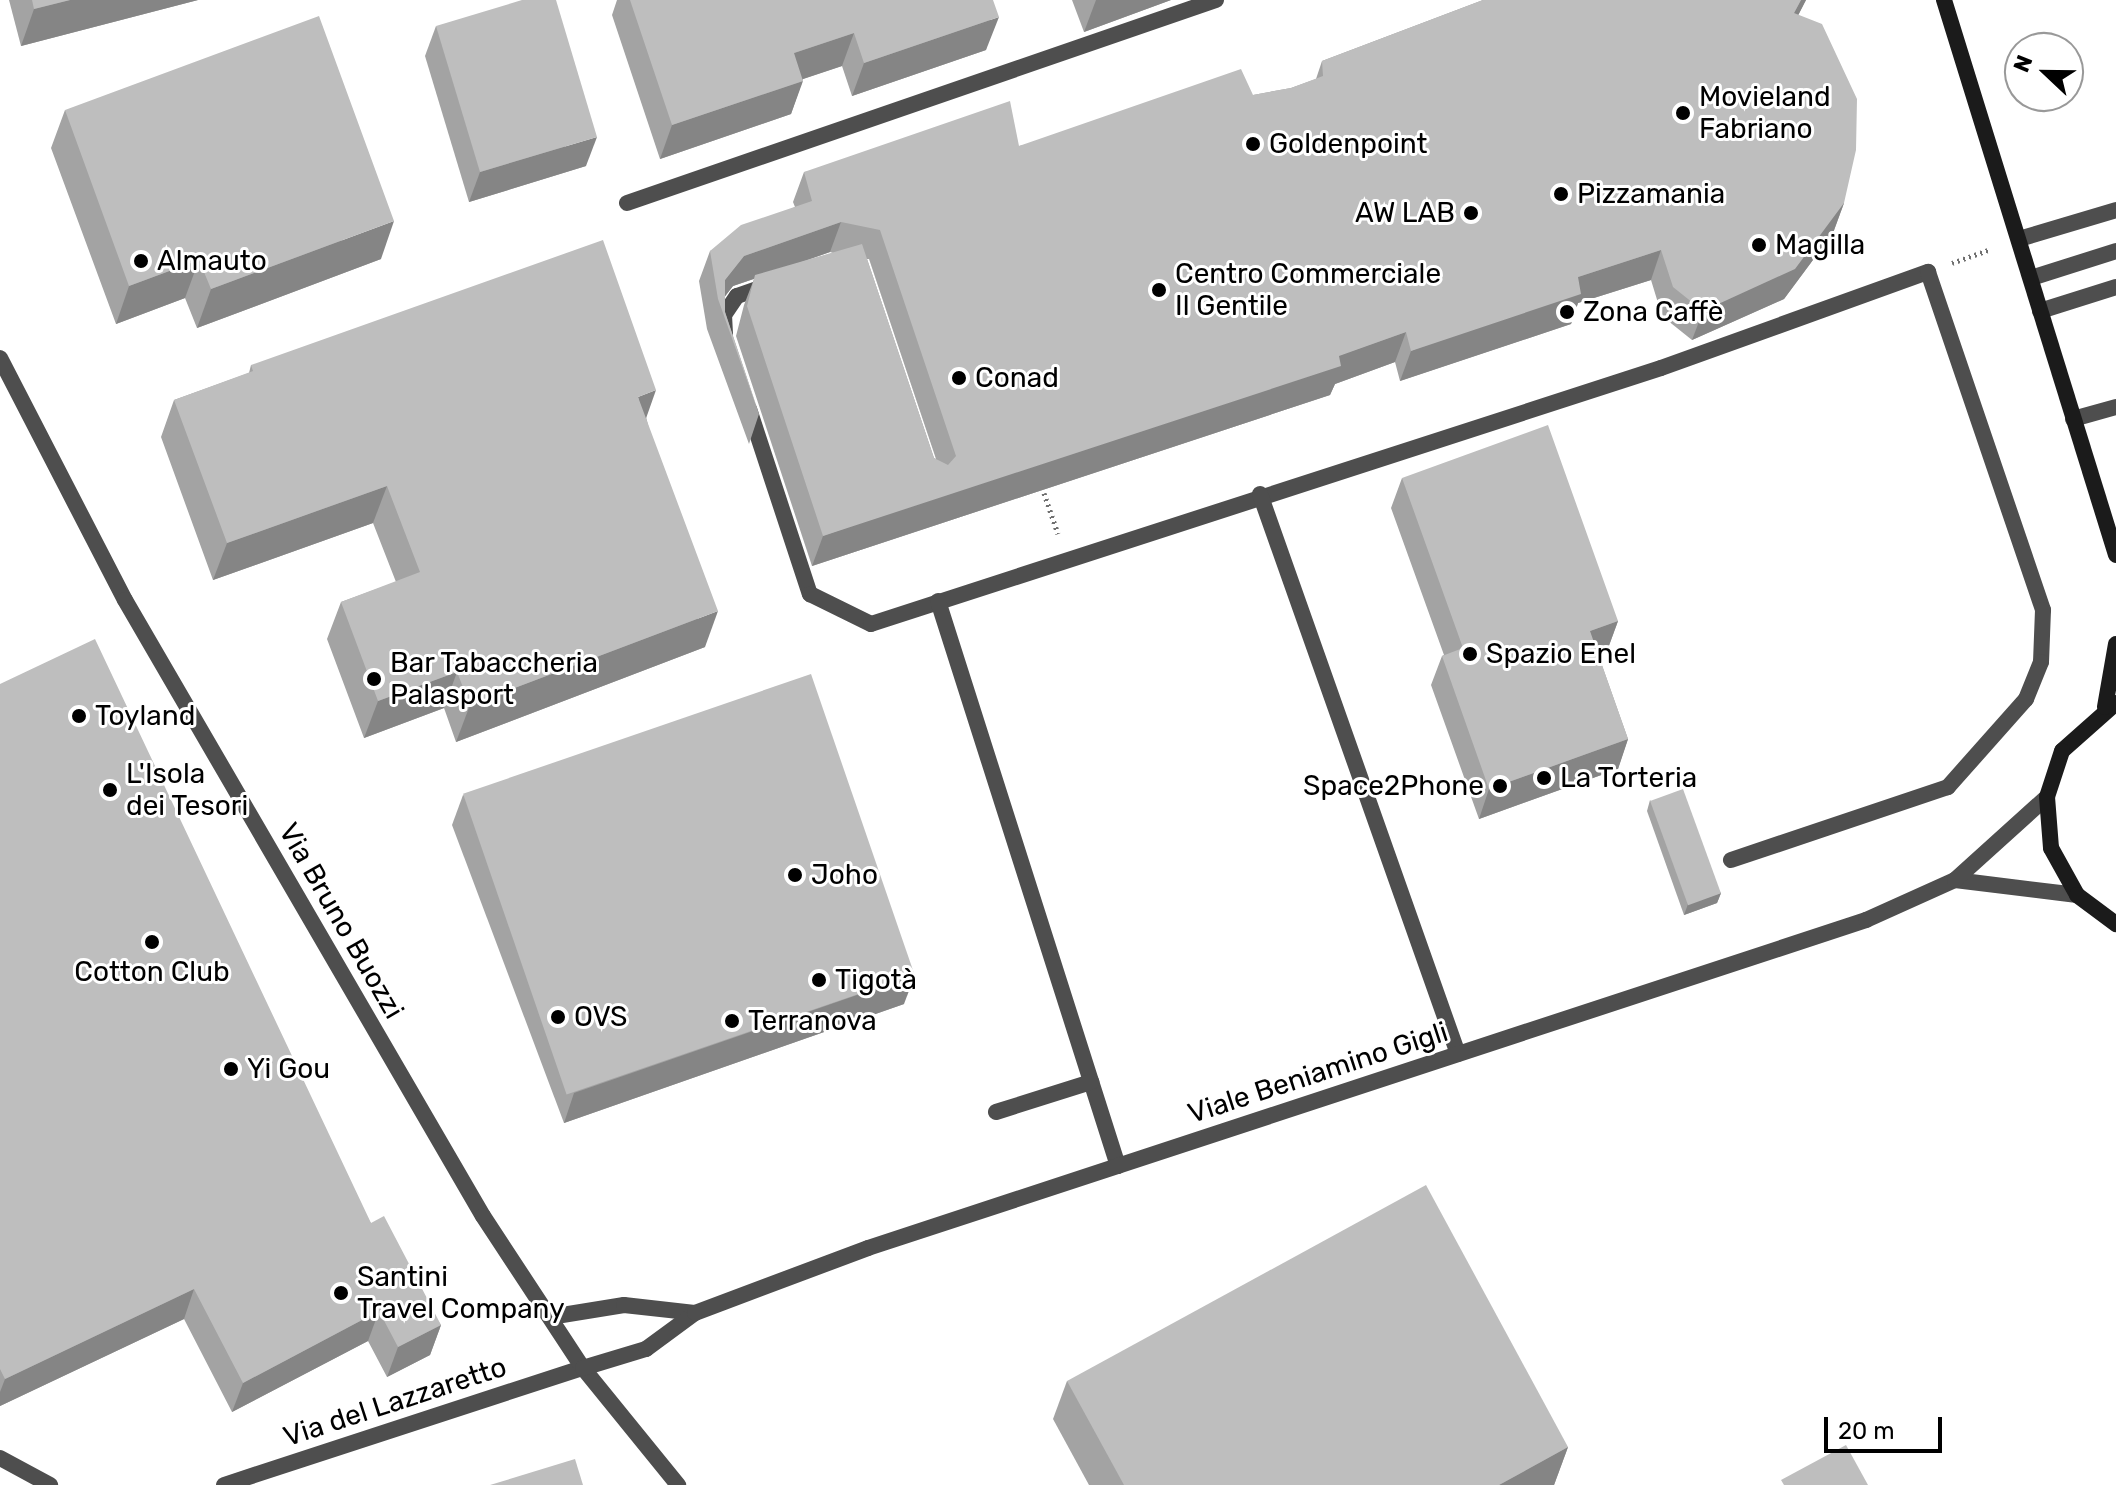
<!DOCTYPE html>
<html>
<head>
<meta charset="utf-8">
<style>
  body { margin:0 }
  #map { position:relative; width:2116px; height:1485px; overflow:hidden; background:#fff; font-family:Rubik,sans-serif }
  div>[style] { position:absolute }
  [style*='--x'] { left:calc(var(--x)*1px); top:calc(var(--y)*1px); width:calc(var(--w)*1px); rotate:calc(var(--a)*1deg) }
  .path>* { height:5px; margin-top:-2.5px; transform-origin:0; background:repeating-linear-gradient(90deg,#707070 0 2px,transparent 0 6px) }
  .service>* { height:16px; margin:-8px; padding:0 8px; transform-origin:8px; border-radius:8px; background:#4e4e4e }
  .pedestrian>* { height:16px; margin:-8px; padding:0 8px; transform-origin:8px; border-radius:8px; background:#4e4e4e }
  .minor>* { height:16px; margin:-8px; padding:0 8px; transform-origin:8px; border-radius:8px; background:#4e4e4e }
  .tertiary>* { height:16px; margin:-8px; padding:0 8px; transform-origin:8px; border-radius:8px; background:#4e4e4e }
  .secondary>* { height:16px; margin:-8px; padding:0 8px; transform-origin:8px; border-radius:8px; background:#1b1b1b }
  .wall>* { inset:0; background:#a3a3a3 }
  .shaded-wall>* { inset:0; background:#858585 }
  .building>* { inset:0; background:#bebebe; transform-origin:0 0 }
  .dots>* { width:22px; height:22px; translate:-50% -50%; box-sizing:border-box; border:4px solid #fff; border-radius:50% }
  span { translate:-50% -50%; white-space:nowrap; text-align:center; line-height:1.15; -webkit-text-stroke:6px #fff; paint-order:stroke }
  .poi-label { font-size:28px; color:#000 }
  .left { translate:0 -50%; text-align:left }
  .right { translate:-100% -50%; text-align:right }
  .street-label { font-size:28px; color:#000 }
  .north { position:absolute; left:2004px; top:32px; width:80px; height:80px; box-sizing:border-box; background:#fff; border:2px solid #999; border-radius:50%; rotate:292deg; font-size:22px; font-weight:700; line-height:32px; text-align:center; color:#000 }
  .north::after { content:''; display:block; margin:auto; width:28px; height:36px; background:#000; clip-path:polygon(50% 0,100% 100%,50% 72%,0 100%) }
  .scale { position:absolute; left:1824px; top:1417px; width:118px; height:36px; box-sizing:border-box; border:4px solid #000; border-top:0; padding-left:10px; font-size:24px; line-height:28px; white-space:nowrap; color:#000; -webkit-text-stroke:6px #fff; paint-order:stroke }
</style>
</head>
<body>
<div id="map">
  <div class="path">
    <i style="--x:1952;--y:263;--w:41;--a:-19.7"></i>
    <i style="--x:1044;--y:493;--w:43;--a:71.1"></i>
  </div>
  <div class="service">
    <i style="--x:627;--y:203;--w:623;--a:-19.02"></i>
    <i style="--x:2019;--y:239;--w:101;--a:-16.6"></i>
    <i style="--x:2040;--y:311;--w:80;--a:-17.5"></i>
    <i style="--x:725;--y:334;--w:19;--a:-93"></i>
    <i style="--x:724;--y:315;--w:23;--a:-56"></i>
    <i style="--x:737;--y:296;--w:31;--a:-19"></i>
    <i style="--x:749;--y:409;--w:195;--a:71.8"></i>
    <i style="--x:810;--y:594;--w:68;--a:26.2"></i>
    <i style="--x:871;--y:624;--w:830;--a:-17.95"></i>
    <i style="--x:1661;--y:368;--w:284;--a:-19.8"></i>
    <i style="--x:1928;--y:272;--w:357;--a:71.2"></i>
    <i style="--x:2043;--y:610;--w:52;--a:92.2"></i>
    <i style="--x:2041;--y:662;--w:40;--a:112"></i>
    <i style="--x:2026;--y:699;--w:118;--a:131.6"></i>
    <i style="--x:1948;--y:787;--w:229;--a:161.4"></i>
    <i style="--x:2073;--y:419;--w:45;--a:-15.6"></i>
    <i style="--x:1260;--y:494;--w:594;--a:70.53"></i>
    <i style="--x:938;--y:601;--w:593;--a:72.33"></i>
    <i style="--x:996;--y:1112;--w:100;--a:-17.5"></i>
  </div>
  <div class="pedestrian">
    <i style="--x:2031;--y:278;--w:89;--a:-17.6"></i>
  </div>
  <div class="minor">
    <i style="--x:0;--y:1458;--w:57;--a:28.4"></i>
    <i style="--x:224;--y:1485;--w:378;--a:-18.1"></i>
  </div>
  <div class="tertiary">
    <i style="--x:0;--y:358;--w:272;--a:62.7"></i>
    <i style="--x:125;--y:600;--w:712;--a:59.84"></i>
    <i style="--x:483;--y:1216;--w:182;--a:56.7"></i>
    <i style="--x:583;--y:1368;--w:151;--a:50.9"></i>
    <i style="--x:1955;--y:880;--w:123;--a:7"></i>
    <i style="--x:550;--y:1317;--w:75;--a:-9.2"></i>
    <i style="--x:624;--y:1305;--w:71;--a:6.4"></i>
    <i style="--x:583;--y:1368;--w:66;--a:-16.8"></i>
    <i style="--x:646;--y:1349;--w:61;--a:-36.3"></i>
    <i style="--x:695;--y:1313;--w:185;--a:-20.6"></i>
    <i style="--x:868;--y:1248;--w:1051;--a:-18.19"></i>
    <i style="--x:1866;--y:920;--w:98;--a:-24.2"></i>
    <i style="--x:1955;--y:880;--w:124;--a:-42.1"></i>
  </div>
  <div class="secondary">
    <i style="--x:1944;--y:0;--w:581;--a:72.78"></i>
    <i style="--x:2116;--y:703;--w:72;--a:138.4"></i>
    <i style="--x:2062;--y:751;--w:48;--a:108.1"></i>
    <i style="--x:2047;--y:797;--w:51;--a:85.5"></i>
    <i style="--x:2051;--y:848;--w:54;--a:61"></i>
    <i style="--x:2077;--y:895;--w:49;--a:36.6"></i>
    <i style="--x:2105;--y:707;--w:64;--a:-80.1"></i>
  </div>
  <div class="wall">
    <i style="clip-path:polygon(9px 0,198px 0,21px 46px)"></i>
    <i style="clip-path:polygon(617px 0,993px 0,986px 50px,852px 96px,842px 66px,803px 79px,791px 114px,660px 159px,612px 15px)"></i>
    <i style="clip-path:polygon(1072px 0,1171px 0,1084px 32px)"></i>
    <i style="clip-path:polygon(evenodd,1483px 0,1806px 0,1798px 15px,1844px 203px,1833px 233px,1784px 299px,1692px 340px,1662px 316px,1651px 280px,1578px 303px,1571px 324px,1400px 381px,1395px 362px,1335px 384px,1330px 395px,812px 566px,736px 336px,744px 305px,754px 279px,733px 286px,725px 296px,725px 312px,759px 414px,749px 444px,707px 329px,699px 281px,710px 251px,795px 207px,793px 202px,804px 172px,1019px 146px,1253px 95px,1291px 88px,1316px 79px,1322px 61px,1483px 0,830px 252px,833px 253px,805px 261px,830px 252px,1483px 0,867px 259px,869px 259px,936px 459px,934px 458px,867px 259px)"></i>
    <i style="clip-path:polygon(436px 26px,586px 166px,469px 202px,425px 56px)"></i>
    <i style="clip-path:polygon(65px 110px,381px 259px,197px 328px,185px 298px,116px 324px,51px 148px)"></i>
    <i style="clip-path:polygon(251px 365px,646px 417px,705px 647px,456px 742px,444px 708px,364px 738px,327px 639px,341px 602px,396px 582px,373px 523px,213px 580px,161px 437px,174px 400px,249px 373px)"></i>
    <i style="clip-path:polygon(1402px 478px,1618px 621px,1607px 651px,1598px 654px,1628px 739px,1618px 769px,1479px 819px,1431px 685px,1442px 656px,1444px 655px,1391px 508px)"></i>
    <i style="clip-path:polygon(0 684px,441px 1325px,430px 1355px,387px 1377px,368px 1341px,232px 1412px,184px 1319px,0 1406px)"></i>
    <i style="clip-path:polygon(463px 795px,904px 1004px,564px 1123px,452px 825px)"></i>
    <i style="clip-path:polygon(1650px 800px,1721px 893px,1717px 903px,1684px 915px,1647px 811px)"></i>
    <i style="clip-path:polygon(1067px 1381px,1568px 1447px,1554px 1485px,1089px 1485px,1053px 1419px)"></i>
  </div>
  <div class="shaded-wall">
    <i style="clip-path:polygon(70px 0,198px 0,21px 46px,34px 9px)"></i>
    <i style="clip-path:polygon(1096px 0,1171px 0,1084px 32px)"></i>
    <i style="clip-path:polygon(1801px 0,1806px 0,1784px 43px,1794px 13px)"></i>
    <i style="clip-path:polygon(999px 17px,986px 50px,852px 96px,864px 63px)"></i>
    <i style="clip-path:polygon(854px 33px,842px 66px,782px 86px,794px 53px)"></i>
    <i style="clip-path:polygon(803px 81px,791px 114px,660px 159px,672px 125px)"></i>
    <i style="clip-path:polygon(597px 137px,586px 166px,469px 202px,480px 172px)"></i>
    <i style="clip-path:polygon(1844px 203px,1833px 233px,1784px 299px,1692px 340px,1703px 311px)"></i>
    <i style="clip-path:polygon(394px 221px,381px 259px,197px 328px,211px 289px)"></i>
    <i style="clip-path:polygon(841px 222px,830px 252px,733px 286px,720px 303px,725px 280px,744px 256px)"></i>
    <i style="clip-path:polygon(1661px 250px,1651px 280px,1578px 303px,1571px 324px,1400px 381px,1411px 351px,1578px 277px)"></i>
    <i style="clip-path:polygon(199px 260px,185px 298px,116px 324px,129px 286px)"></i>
    <i style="clip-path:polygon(1406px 332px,1395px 362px,1335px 384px,1330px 395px,812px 566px,823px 536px)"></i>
    <i style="clip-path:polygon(656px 390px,643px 427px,638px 397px)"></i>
    <i style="clip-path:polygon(387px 486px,373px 523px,213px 580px,227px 543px)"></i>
    <i style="clip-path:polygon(718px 611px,705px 647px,456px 742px,470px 705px)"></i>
    <i style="clip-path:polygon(1618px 621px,1607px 651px,1579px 661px,1590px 631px)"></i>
    <i style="clip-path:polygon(457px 672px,444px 708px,364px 738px,378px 701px)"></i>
    <i style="clip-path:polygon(1628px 739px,1618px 769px,1479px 819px,1489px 789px)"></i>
    <i style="clip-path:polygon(1721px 893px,1717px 903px,1684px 915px,1688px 904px)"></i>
    <i style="clip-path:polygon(915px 975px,904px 1004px,564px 1123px,574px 1093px)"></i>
    <i style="clip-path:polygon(194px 1289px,184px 1319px,0 1406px,0 1392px,5px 1379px)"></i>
    <i style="clip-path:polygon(379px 1311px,368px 1341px,232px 1412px,243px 1383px)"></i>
    <i style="clip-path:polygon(441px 1325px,430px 1355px,387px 1377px,398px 1347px)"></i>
    <i style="clip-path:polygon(1568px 1447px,1554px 1485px,1499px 1485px)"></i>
  </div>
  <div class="building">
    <i style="clip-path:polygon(32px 0,70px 0,34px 9px)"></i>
    <i style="clip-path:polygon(522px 0,556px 0,597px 137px,480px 172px,436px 26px)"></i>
    <i style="clip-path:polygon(630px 0,993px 0,999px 17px,864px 63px,854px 33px,794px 53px,803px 81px,672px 125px)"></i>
    <i style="clip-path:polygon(1483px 0,1801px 0,1794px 13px,1822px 24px,1857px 99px,1856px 150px,1844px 203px,1795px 269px,1703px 311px,1673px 287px,1661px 250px,1578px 277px,1581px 294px,1411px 351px,1406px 332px,1339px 356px,1341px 366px,823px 536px,747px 306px,755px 275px,862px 244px,934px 458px,948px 465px,956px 456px,880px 230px,841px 222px,744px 256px,725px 280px,725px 312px,759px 414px,718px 299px,710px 251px,741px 225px,812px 201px,804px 172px,1010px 101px,1019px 146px,1241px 69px,1253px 95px,1291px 88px,1323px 76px,1322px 61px)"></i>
    <i style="clip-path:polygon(319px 16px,394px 221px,211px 289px,199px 260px,129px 286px,65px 110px)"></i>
    <i style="clip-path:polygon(603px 240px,656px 390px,638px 397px,718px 611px,470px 705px,457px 672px,378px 701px,341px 602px,420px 572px,387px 486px,227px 543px,174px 400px,253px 371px,251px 365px)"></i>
    <i style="clip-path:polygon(1548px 425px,1618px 621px,1590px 631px,1628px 739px,1489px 789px,1442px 656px,1463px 648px,1402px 478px)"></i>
    <i style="clip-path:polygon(95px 639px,371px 1223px,384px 1216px,441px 1325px,398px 1347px,379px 1311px,243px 1383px,194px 1289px,5px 1379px,0 1369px,0 684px)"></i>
    <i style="left:811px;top:674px;width:318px;height:368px;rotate:71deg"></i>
    <i style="left:1683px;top:789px;width:111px;height:35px;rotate:70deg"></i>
    <i style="clip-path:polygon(1426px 1185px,1568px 1447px,1499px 1485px,1124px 1485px,1067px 1381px)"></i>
    <i style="clip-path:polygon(1846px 1445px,1868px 1485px,1784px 1485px,1781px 1480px)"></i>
    <i style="clip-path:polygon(575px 1459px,583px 1485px,490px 1485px)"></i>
  </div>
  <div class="dots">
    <i style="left:1683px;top:113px;background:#000"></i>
    <i style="left:1253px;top:144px;background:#000"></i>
    <i style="left:1561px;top:194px;background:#000"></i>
    <i style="left:1471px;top:213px;background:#000"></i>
    <i style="left:1759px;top:245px;background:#000"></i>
    <i style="left:141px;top:261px;background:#000"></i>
    <i style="left:1159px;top:290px;background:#000"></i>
    <i style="left:1567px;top:312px;background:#000"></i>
    <i style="left:959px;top:378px;background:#000"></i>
    <i style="left:1470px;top:654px;background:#000"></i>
    <i style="left:374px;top:679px;background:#000"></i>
    <i style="left:79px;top:716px;background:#000"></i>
    <i style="left:1544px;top:778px;background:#000"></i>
    <i style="left:1500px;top:786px;background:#000"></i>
    <i style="left:110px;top:790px;background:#000"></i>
    <i style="left:795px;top:875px;background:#000"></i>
    <i style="left:152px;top:942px;background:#000"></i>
    <i style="left:819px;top:980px;background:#000"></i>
    <i style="left:558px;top:1017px;background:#000"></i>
    <i style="left:732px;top:1021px;background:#000"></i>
    <i style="left:231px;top:1069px;background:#000"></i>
    <i style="left:341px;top:1293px;background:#000"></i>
  </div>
  <div class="poi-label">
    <span class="left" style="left:1699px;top:113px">Movieland<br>Fabriano</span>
    <span class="left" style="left:1269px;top:144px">Goldenpoint</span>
    <span class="left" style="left:1577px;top:194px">Pizzamania</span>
    <span class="right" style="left:1455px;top:213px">AW LAB</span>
    <span class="left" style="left:1775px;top:245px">Magilla</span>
    <span class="left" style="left:157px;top:261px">Almauto</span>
    <span class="left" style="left:1175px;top:290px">Centro Commerciale<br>Il Gentile</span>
    <span class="left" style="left:1583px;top:312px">Zona Caffè</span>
    <span class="left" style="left:975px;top:378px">Conad</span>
    <span class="left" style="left:1486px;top:654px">Spazio Enel</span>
    <span class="left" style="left:390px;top:679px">Bar Tabaccheria<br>Palasport</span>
    <span class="left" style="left:95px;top:716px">Toyland</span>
    <span class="left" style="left:126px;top:790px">L'Isola<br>dei Tesori</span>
    <span class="left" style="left:1560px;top:778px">La Torteria</span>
    <span class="right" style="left:1484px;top:786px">Space2Phone</span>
    <span class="left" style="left:811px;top:875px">Joho</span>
    <span style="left:152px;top:972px">Cotton Club</span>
    <span class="left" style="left:835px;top:980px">Tigotà</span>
    <span class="left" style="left:574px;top:1017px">OVS</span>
    <span class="left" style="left:748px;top:1021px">Terranova</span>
    <span class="left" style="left:247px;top:1069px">Yi Gou</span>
    <span class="left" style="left:357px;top:1293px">Santini<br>Travel Company</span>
  </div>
  <div class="street-label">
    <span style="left:341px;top:921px;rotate:60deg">Via Bruno Buozzi</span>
    <span style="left:1318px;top:1073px;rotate:-18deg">Viale Beniamino Gigli</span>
    <span style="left:395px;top:1402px;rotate:-18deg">Via del Lazzaretto</span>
  </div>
  <div class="north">N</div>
  <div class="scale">20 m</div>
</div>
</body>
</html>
